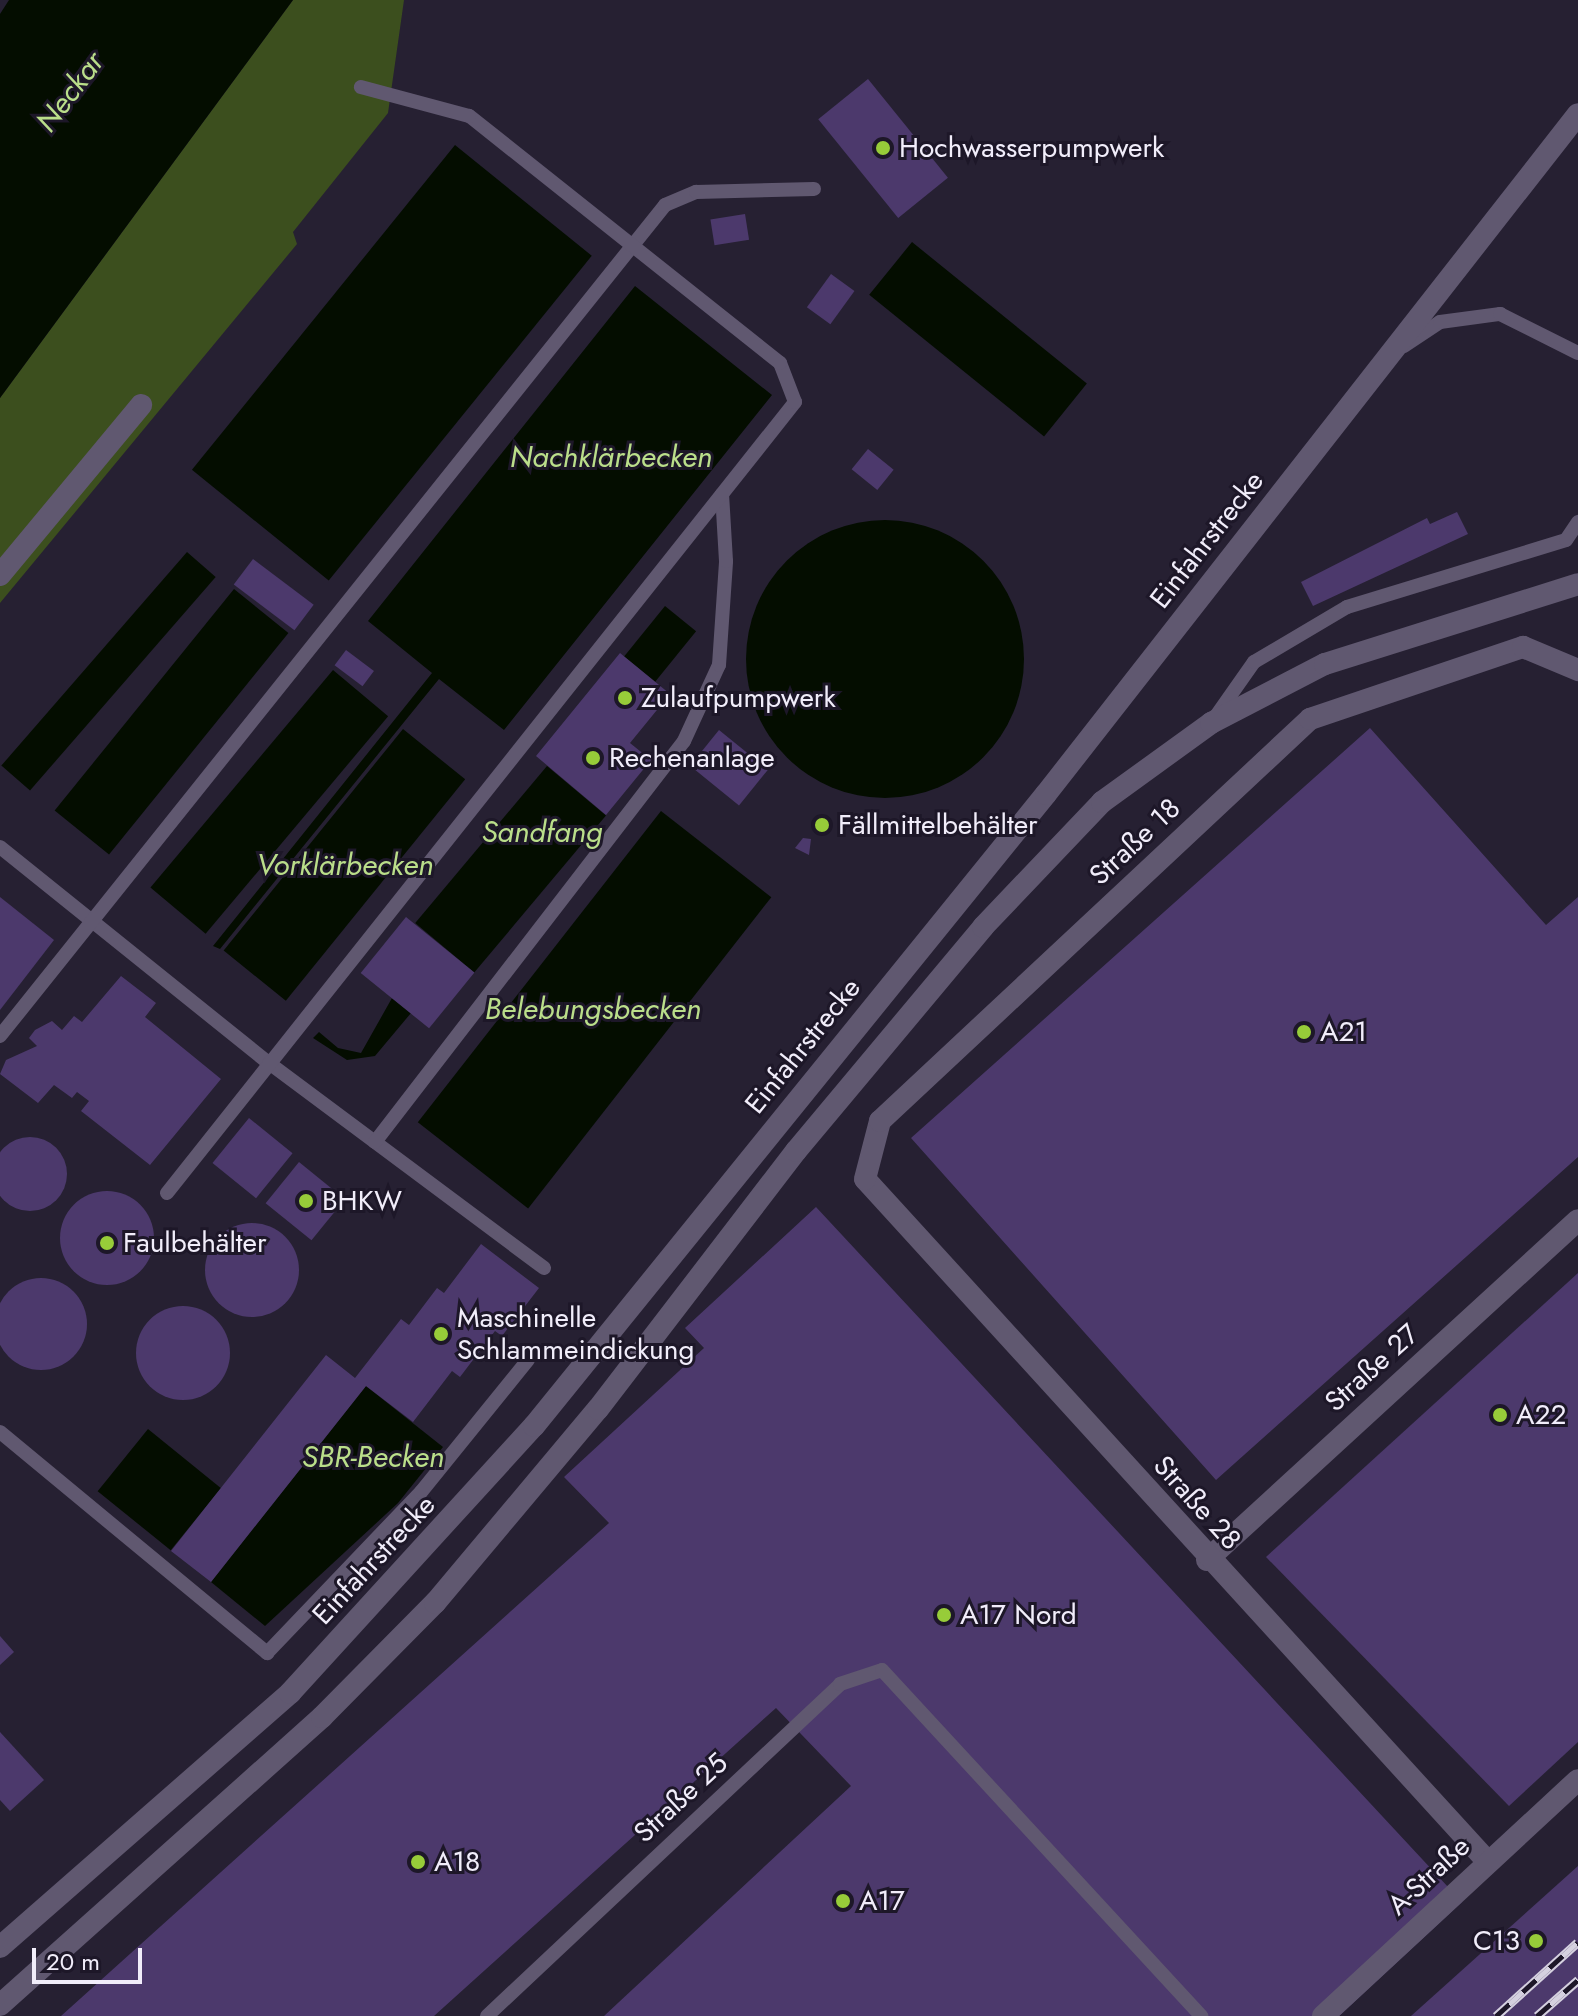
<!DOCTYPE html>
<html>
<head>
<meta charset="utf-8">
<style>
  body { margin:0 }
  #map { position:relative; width:1578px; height:2016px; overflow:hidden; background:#262032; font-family:Jost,sans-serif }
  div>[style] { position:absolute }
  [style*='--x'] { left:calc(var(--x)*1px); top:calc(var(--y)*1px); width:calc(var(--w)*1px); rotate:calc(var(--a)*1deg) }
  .green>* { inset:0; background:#3c4f1e }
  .water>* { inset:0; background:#040d00; transform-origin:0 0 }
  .round { border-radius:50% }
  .building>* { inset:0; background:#4c396c; transform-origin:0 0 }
  .service>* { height:14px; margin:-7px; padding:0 7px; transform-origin:7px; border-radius:7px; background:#605870 }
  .minor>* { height:22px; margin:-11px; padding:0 11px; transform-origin:11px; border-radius:11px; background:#605870 }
  .rail>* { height:9px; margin-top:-4.5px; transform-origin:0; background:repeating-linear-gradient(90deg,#1d1728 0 18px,#d5d1df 0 36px); box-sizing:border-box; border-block:2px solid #d5d1df }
  .dots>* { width:22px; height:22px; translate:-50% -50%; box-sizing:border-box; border:4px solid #1d1728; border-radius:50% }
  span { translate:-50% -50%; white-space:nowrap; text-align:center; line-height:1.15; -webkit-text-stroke:6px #1d1728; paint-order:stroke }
  .poi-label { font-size:28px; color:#f1edfa }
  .left { translate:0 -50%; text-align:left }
  .right { translate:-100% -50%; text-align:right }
  .street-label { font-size:28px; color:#f1edfa }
  .water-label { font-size:30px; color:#bade8a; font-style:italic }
  .scale { position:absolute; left:32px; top:1948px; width:110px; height:36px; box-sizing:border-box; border:4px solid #f1edfa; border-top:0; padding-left:10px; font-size:24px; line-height:28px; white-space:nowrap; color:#f1edfa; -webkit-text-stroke:6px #1d1728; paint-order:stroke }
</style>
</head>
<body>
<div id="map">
  <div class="green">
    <i style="clip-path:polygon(293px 0,404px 0,388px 113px,293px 232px,297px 244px,0 603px,0 398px)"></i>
  </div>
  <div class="water">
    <i style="clip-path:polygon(9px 0,293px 0,0 398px,0 14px)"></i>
    <i style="left:455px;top:145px;width:176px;height:418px;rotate:39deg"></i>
    <i style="left:912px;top:242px;width:225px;height:68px;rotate:39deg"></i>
    <i style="clip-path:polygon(635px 286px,772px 395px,504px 730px,439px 679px,220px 949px,213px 946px,432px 673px,368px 621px)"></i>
    <i class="round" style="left:746px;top:520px;width:278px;height:278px"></i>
    <i style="left:187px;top:552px;width:38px;height:283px;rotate:41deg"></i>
    <i style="left:234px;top:589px;width:70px;height:285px;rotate:39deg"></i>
    <i style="left:665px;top:606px;width:40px;height:65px;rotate:39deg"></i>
    <i style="left:333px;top:670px;width:72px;height:284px;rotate:40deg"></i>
    <i style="left:403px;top:729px;width:80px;height:285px;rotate:39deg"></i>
    <i style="left:547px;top:766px;width:77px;height:205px;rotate:40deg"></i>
    <i style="left:661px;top:811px;width:140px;height:395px;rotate:38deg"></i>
    <i style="clip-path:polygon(392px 998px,411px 1013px,375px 1056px,347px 1060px,313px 1038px,319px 1032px,338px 1048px,361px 1053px)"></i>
    <i style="clip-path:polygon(366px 1386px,443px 1447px,398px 1503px,265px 1626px,211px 1582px)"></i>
    <i style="left:148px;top:1429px;width:94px;height:80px;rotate:39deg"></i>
  </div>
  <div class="building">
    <i style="left:868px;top:79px;width:127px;height:64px;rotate:51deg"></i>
    <i style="left:745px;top:214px;width:26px;height:35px;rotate:81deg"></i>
    <i style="left:831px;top:274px;width:29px;height:41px;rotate:36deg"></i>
    <i style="left:868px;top:449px;width:33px;height:26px;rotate:39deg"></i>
    <i style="clip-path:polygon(1457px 512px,1468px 534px,1313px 606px,1301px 582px,1427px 518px,1430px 524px)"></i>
    <i style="left:253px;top:559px;width:76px;height:32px;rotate:37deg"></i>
    <i style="left:346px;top:650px;width:35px;height:19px;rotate:37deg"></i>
    <i style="clip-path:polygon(620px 653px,670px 694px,630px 743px,651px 760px,606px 815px,536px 756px)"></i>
    <i style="clip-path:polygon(1370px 728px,1546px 925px,1578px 897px,1578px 1157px,1216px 1480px,911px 1138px)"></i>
    <i style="left:719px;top:730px;width:63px;height:46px;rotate:39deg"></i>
    <i style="clip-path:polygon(821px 817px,828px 819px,827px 835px,812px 828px)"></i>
    <i style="clip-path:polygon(803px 838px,811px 839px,809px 855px,795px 848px)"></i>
    <i style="clip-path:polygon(0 897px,54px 940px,0 1010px)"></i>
    <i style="left:406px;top:917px;width:88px;height:72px;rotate:39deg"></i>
    <i style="clip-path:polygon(121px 976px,156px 1003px,145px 1017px,221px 1079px,150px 1165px,81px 1111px,89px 1101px,77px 1092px,72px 1098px,54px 1085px,38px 1103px,0 1074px,6px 1060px,37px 1046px,29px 1038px,35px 1030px,52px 1021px,62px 1030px,74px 1016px,82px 1022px)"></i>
    <i style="left:249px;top:1118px;width:56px;height:58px;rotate:39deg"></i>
    <i class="round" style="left:-7px;top:1137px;width:74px;height:74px"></i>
    <i style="left:299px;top:1162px;width:59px;height:53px;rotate:39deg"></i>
    <i class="round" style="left:60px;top:1191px;width:94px;height:94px"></i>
    <i style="clip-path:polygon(816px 1207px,1462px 1902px,1339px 2016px,604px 2016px,851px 1786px,776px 1708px,434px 2016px,61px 2016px,609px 1523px,564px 1477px,704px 1348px,685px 1328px)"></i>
    <i class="round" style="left:205px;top:1223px;width:94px;height:94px"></i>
    <i style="clip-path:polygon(481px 1244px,539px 1288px,502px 1336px,495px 1331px,460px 1377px,452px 1371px,413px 1422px,366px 1386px,211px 1582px,171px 1551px,326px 1355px,355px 1378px,401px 1319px,409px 1325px,437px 1288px,444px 1293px)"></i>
    <i style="clip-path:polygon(1578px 1273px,1578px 1742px,1509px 1806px,1266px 1557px)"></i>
    <i class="round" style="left:-5px;top:1278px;width:92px;height:92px"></i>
    <i class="round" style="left:136px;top:1306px;width:94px;height:94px"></i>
    <i style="clip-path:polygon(0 1636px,14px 1652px,0 1665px)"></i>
    <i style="clip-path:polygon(0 1732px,44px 1780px,10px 1811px,0 1800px)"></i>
    <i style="clip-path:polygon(1578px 1866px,1578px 2016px,1411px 2016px)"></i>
  </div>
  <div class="service">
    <i style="--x:1404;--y:346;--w:43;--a:-33.7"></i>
    <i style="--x:1440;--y:322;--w:61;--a:-7.6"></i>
    <i style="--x:1500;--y:314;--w:87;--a:26.6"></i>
    <i style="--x:1216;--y:716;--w:66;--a:-54.9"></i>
    <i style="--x:1254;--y:662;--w:108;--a:-30.6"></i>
    <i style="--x:1347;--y:607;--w:229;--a:-17"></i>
    <i style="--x:1566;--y:540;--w:22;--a:-56"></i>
    <i style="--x:0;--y:847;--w:345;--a:38.8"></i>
    <i style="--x:269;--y:1063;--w:343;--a:36.7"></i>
    <i style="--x:0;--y:1036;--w:1064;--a:-51.33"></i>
    <i style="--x:665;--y:205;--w:34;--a:-23"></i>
    <i style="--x:696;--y:192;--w:118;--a:-1.5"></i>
    <i style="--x:375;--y:1142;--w:506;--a:-52.38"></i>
    <i style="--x:684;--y:741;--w:84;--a:-65.3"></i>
    <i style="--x:719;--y:665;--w:104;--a:-86.1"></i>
    <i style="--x:726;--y:561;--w:67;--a:-93.4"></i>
    <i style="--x:167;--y:1193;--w:1010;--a:-51.55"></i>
    <i style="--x:795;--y:402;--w:42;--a:-111"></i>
    <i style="--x:780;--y:363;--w:397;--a:-141.5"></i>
    <i style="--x:469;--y:116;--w:112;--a:-165"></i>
    <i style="--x:0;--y:1432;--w:347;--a:39.6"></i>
    <i style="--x:267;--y:1653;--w:223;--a:-46.3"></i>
    <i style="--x:421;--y:1492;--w:170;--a:-51"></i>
    <i style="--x:487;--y:2016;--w:485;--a:-43.2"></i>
    <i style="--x:840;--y:1684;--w:44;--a:-18.4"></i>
    <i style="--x:882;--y:1670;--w:471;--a:47.3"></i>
  </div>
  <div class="minor">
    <i style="--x:0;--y:575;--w:221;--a:-50.3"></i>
    <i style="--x:1207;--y:1560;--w:503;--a:-42.5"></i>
    <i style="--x:1488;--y:1862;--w:924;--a:-132.37"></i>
    <i style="--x:865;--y:1179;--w:60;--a:-75.5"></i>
    <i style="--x:880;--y:1121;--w:589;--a:-43.07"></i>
    <i style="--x:1310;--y:719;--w:225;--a:-18.7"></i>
    <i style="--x:1523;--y:647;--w:60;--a:22.7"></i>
    <i style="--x:0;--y:1947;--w:386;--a:-41.2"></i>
    <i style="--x:290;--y:1693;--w:362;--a:-47.6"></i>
    <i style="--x:534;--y:1426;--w:813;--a:-50.99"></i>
    <i style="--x:1046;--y:794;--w:863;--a:-51.96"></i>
    <i style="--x:0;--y:2005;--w:432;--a:-41.8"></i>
    <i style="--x:322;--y:1717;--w:161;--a:-45.3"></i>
    <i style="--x:435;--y:1603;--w:253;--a:-50"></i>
    <i style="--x:598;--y:1409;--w:325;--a:-52.5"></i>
    <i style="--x:796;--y:1151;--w:292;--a:-50.1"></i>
    <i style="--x:983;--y:927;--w:173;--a:-46.4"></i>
    <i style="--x:1102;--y:802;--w:135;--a:-35.9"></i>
    <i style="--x:1211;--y:723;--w:128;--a:-27.4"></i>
    <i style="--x:1325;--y:664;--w:265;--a:-17.5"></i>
    <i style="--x:1323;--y:2016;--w:347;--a:-42.8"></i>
  </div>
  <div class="rail">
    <i style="--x:1496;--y:2016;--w:110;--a:-42.1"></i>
    <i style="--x:1537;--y:2016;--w:55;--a:-41.3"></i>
  </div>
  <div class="dots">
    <i style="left:883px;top:148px;background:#97cc39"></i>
    <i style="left:625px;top:698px;background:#97cc39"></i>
    <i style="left:593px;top:758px;background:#97cc39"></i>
    <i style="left:822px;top:825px;background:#97cc39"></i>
    <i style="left:1304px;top:1032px;background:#97cc39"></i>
    <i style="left:306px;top:1201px;background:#97cc39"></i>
    <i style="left:107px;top:1243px;background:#97cc39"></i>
    <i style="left:441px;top:1334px;background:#97cc39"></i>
    <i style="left:1500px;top:1415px;background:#97cc39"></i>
    <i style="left:944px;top:1615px;background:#97cc39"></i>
    <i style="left:418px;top:1862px;background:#97cc39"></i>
    <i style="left:843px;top:1901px;background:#97cc39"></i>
    <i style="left:1536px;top:1941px;background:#97cc39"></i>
  </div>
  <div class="poi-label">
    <span class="left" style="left:899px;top:148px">Hochwasserpumpwerk</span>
    <span class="left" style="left:641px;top:698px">Zulaufpumpwerk</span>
    <span class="left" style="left:609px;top:758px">Rechenanlage</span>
    <span class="left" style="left:838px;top:825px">Fällmittelbehälter</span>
    <span class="left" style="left:1320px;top:1032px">A21</span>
    <span class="left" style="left:322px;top:1201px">BHKW</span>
    <span class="left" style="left:123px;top:1243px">Faulbehälter</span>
    <span class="left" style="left:457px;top:1334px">Maschinelle<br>Schlammeindickung</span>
    <span class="left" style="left:1516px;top:1415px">A22</span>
    <span class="left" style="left:960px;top:1615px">A17 Nord</span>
    <span class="left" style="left:434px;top:1862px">A18</span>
    <span class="left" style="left:859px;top:1901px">A17</span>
    <span class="right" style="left:1520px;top:1941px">C13</span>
  </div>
  <div class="street-label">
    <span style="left:1207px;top:540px;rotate:-52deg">Einfahrstrecke</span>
    <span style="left:1135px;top:842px;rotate:-43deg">Straße 18</span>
    <span style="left:803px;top:1046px;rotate:-51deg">Einfahrstrecke</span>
    <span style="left:1372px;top:1368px;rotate:-42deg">Straße 27</span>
    <span style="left:1197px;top:1503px;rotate:48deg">Straße 28</span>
    <span style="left:374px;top:1560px;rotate:-47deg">Einfahrstrecke</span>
    <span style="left:681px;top:1798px;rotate:-43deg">Straße 25</span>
    <span style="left:1429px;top:1876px;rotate:-43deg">A-Straße</span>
  </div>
  <div class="water-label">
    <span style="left:70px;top:92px;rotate:-53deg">Neckar</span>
    <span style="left:611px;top:457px">Nachklärbecken</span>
    <span style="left:542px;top:832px">Sandfang</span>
    <span style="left:345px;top:865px">Vorklärbecken</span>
    <span style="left:593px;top:1009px">Belebungsbecken</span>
    <span style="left:373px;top:1457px">SBR-Becken</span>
  </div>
  <div class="scale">20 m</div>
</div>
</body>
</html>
